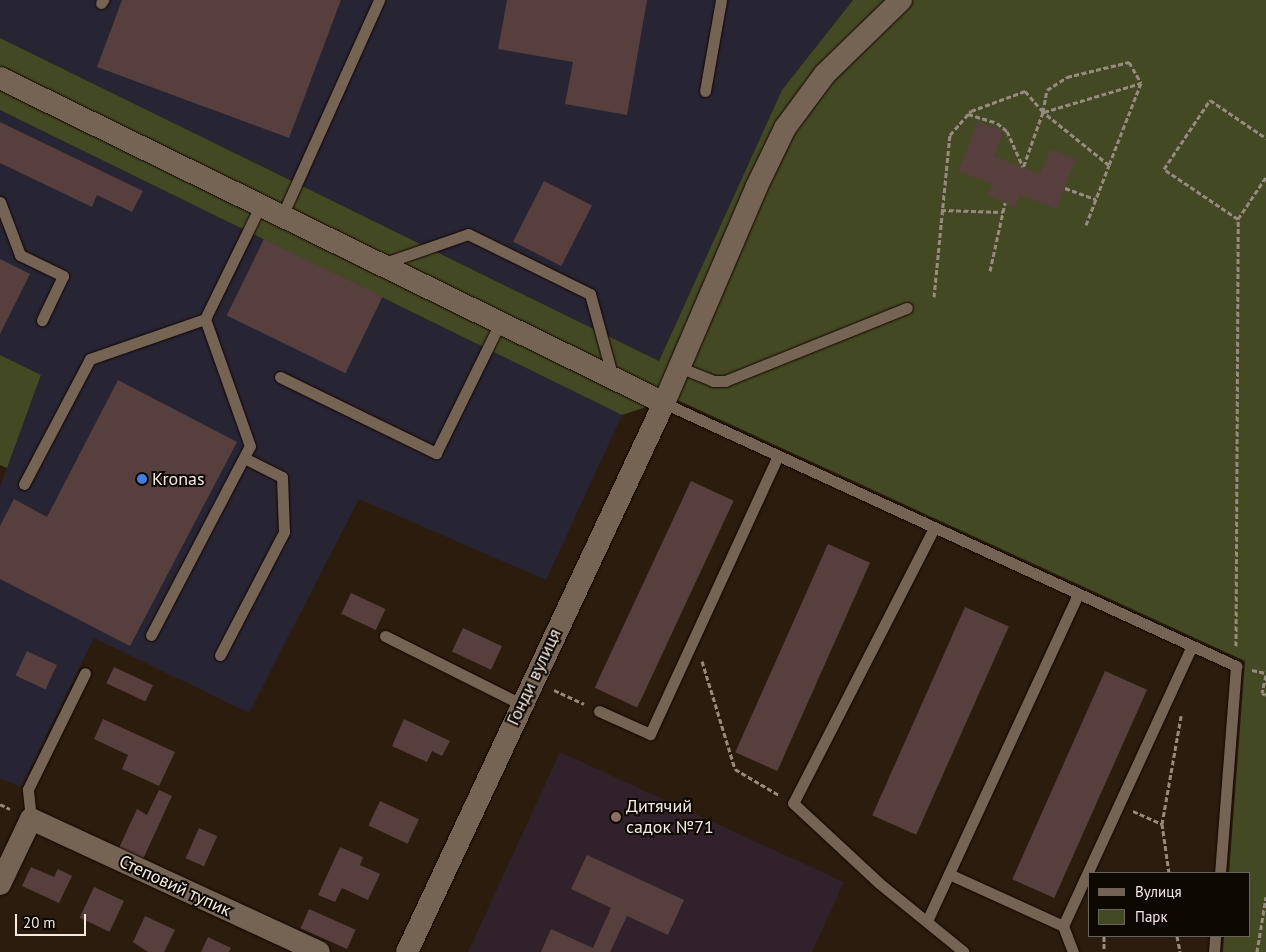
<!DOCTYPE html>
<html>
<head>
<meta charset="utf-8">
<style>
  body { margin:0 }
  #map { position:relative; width:1266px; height:952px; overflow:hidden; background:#2b1c0d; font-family:"PT Sans",sans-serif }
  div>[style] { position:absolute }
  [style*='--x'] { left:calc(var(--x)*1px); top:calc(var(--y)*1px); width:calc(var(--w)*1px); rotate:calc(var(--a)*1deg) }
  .industrial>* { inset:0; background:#272434 }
  .education>* { inset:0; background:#31212a }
  .green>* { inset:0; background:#434923 }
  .building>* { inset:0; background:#573f3d; transform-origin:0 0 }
  .path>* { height:3px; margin-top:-1.5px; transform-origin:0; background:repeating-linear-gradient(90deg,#978a7e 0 5px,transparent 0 7.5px) }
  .roads { filter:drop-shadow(0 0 1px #130600) drop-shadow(0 0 1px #130600) }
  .service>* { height:11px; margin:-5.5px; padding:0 5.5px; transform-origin:5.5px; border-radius:5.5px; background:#756353 }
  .minor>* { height:22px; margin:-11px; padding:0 11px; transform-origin:11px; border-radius:11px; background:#756353 }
  .dots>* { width:14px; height:14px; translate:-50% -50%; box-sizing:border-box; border:2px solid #0e0803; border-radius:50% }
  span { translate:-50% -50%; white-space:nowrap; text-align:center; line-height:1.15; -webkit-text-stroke:4px #0e0803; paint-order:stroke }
  .poi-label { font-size:18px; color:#f6ebe1 }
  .left { translate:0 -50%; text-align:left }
  .street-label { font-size:18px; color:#f6ebe1 }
  .legend { position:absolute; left:1088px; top:872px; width:162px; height:65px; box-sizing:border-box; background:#0e0803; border:1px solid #6b635c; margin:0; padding:6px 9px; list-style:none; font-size:15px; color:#f6ebe1 }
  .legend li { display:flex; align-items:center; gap:10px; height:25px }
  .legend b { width:25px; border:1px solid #6b635c }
  .scale { position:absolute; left:15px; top:914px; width:71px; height:22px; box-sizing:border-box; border:2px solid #f6ebe1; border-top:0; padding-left:6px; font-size:15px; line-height:18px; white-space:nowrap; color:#f6ebe1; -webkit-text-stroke:4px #0e0803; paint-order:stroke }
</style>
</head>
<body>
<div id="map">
  <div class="industrial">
    <i style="clip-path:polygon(0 0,853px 0,782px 90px,659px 361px,0 38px)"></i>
    <i style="clip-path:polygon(0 110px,622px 415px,546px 580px,359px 499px,249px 713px,94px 638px,21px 787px,0 778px,0 487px,41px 375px,0 355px)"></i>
  </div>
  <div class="education">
    <i style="clip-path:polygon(560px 752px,844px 882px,812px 952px,468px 952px)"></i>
  </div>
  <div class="green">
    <i style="clip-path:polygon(853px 0,1266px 0,1266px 952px,1223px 952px,1224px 936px,1250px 936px,1250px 873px,1229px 873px,1245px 661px,673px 398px,622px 415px,0 110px,0 38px,659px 361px,782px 90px)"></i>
    <i style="clip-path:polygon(0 355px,41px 375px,7px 468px,0 465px)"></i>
  </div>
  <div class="building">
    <i style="clip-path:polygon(122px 0,341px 0,289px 138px,97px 67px)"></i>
    <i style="clip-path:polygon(507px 0,647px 0,627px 115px,565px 104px,573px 62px,498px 49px)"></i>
    <i style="clip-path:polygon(978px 121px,1004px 131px,994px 156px,1040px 174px,1050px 149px,1076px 159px,1057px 209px,1020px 195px,1015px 207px,988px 196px,992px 184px,958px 171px)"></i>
    <i style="clip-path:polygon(0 122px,143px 191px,132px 212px,97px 195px,92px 207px,0 163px)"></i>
    <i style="left:544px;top:181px;width:54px;height:68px;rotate:27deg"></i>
    <i style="left:264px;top:239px;width:132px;height:85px;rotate:26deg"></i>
    <i style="clip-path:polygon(0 259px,30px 274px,0 334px)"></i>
    <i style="clip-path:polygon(118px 380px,237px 442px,130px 646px,0 579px,0 526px,14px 499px,47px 517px)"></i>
    <i style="left:691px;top:481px;width:47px;height:228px;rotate:25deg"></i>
    <i style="left:828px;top:544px;width:46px;height:228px;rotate:24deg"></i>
    <i style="left:351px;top:593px;width:38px;height:23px;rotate:25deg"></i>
    <i style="left:965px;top:607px;width:48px;height:228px;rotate:24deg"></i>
    <i style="left:463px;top:628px;width:43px;height:26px;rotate:25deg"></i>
    <i style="left:27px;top:651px;width:33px;height:27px;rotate:25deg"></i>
    <i style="left:114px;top:667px;width:43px;height:18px;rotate:25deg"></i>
    <i style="left:1105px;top:671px;width:46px;height:228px;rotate:24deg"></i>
    <i style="clip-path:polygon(103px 719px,175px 752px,159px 786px,122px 769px,128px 755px,94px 739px)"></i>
    <i style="clip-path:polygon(404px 719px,450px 741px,442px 756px,432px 751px,427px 762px,392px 746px)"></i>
    <i style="clip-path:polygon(159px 790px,172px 796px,143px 859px,119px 848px,137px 809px,147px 815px)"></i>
    <i style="left:380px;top:801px;width:43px;height:27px;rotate:25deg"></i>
    <i style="left:199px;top:828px;width:20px;height:33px;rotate:24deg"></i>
    <i style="clip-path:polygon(340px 847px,363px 857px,360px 865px,380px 874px,368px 900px,342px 888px,335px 902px,318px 895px)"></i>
    <i style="clip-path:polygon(587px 855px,684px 900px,668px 935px,627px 916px,610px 952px,541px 952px,551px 929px,593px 948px,611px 908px,571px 889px)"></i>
    <i style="clip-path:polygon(31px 867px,54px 877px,58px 869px,72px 876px,59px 903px,22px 886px)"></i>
    <i style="left:94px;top:887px;width:33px;height:34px;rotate:25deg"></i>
    <i style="left:309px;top:909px;width:51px;height:21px;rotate:24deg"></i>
    <i style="clip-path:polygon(145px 916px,175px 930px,164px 952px,148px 952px,133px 942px)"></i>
    <i style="clip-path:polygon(208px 937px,231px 948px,229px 952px,201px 952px)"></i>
  </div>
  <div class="path">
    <i style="--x:1129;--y:62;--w:24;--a:60"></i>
    <i style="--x:1141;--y:83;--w:88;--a:111.3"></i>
    <i style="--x:1109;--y:165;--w:85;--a:-141.2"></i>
    <i style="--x:1043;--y:112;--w:22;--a:-80"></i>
    <i style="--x:1047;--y:90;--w:24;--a:-33"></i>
    <i style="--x:1067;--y:77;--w:64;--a:-13.6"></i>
    <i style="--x:1044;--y:112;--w:101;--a:-16.6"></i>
    <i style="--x:968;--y:114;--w:30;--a:17"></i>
    <i style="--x:997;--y:123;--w:13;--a:39"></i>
    <i style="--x:1007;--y:131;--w:39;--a:66"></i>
    <i style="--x:1065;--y:188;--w:33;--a:20"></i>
    <i style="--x:941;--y:210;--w:62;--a:1.8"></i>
    <i style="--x:1238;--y:219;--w:89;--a:-146"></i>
    <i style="--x:1164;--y:169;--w:83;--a:-56.3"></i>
    <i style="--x:1210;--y:100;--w:68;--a:34.2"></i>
    <i style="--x:1086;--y:225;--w:64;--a:-69"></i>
    <i style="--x:990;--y:271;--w:70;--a:-77.6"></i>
    <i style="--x:934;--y:297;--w:163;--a:-84.4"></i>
    <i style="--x:950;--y:135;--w:32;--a:-49"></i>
    <i style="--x:971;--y:111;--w:58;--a:-20.3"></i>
    <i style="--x:1025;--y:91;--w:28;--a:49"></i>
    <i style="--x:1043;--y:112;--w:59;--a:109.7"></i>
    <i style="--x:1236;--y:646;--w:427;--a:-89.7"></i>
    <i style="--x:1238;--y:219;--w:50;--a:-56.3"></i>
    <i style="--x:702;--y:661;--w:113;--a:73"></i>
    <i style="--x:735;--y:769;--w:51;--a:30.6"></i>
    <i style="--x:1252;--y:670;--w:14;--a:12"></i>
    <i style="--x:1266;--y:675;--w:18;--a:103"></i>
    <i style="--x:1262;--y:693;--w:4;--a:27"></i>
    <i style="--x:554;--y:690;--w:33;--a:25"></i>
    <i style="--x:0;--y:804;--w:11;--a:27"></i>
    <i style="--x:1133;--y:811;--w:32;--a:24"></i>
    <i style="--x:1169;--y:873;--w:49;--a:-98.1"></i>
    <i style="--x:1162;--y:824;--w:110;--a:-80"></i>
    <i style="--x:1104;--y:936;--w:16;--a:90"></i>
    <i style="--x:1177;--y:936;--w:16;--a:79"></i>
    <i style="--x:1257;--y:952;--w:56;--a:-80.7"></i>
  </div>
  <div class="roads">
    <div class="service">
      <i style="--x:101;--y:3;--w:4;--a:-56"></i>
      <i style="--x:705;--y:91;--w:92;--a:-80"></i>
      <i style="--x:0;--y:202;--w:57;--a:69.3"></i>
      <i style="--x:20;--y:255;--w:48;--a:26"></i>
      <i style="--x:63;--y:276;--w:49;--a:115.5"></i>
      <i style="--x:282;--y:216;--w:237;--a:-65.8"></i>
      <i style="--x:382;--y:264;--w:91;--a:-19.2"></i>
      <i style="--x:468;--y:234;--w:136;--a:26.2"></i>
      <i style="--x:590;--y:294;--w:87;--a:74.7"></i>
      <i style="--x:679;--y:367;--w:37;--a:22"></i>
      <i style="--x:713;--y:381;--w:12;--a:0"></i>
      <i style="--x:725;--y:381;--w:196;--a:-21.9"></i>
      <i style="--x:280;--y:377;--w:174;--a:26"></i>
      <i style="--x:436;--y:453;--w:145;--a:-63.8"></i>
      <i style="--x:664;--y:403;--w:630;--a:24.69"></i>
      <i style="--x:1236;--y:666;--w:208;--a:94.4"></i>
      <i style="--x:24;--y:484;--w:141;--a:-62.2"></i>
      <i style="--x:90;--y:359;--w:122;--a:-19.2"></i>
      <i style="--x:205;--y:319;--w:126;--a:-64"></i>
      <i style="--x:934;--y:528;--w:309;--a:117.1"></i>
      <i style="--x:793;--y:803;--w:117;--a:42.9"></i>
      <i style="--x:879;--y:883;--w:109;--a:39.1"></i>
      <i style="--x:151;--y:635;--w:213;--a:-62.4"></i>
      <i style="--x:250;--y:446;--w:135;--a:-109.5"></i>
      <i style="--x:385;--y:636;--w:152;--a:26.6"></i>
      <i style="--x:220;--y:655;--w:139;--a:-62.5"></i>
      <i style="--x:284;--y:532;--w:55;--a:-92.1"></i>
      <i style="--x:282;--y:477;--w:42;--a:-153.4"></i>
      <i style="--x:599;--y:711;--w:56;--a:24.3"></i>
      <i style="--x:650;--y:734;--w:306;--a:-65.3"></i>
      <i style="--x:31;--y:819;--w:30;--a:-96"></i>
      <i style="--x:28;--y:789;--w:129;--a:-63.8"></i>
      <i style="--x:949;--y:874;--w:125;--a:24.5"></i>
      <i style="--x:1063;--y:926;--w:28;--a:69"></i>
      <i style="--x:927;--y:921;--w:360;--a:-65.2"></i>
      <i style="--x:1063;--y:926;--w:308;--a:-65.3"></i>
      <i style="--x:1214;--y:952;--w:16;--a:-86"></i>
    </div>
    <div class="minor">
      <i style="--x:0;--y:78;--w:739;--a:26.08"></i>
      <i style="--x:0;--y:884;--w:72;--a:-64.5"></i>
      <i style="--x:31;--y:819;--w:317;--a:24.8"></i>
      <i style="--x:407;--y:952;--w:606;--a:-64.91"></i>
      <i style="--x:664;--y:403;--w:234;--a:-66.8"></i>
      <i style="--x:756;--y:188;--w:67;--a:-64.2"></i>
      <i style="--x:785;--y:128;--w:67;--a:-53.5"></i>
      <i style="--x:825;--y:74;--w:106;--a:-44.2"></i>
    </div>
  </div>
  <div class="dots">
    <i style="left:142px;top:479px;background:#3f7fe0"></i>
    <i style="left:616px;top:817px;background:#8d6e63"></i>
  </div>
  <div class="poi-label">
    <span class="left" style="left:152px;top:479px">Kronas</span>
    <span class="left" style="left:626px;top:817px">Дитячий<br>садок №71</span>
  </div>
  <div class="street-label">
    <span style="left:534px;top:677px;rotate:-65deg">Гонди вулиця</span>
    <span style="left:175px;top:886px;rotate:25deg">Степовий тупик</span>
  </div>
  <ul class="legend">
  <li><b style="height:6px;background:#756353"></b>Вулиця</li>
  <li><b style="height:14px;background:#434923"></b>Парк</li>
  </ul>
  <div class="scale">20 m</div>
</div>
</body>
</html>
